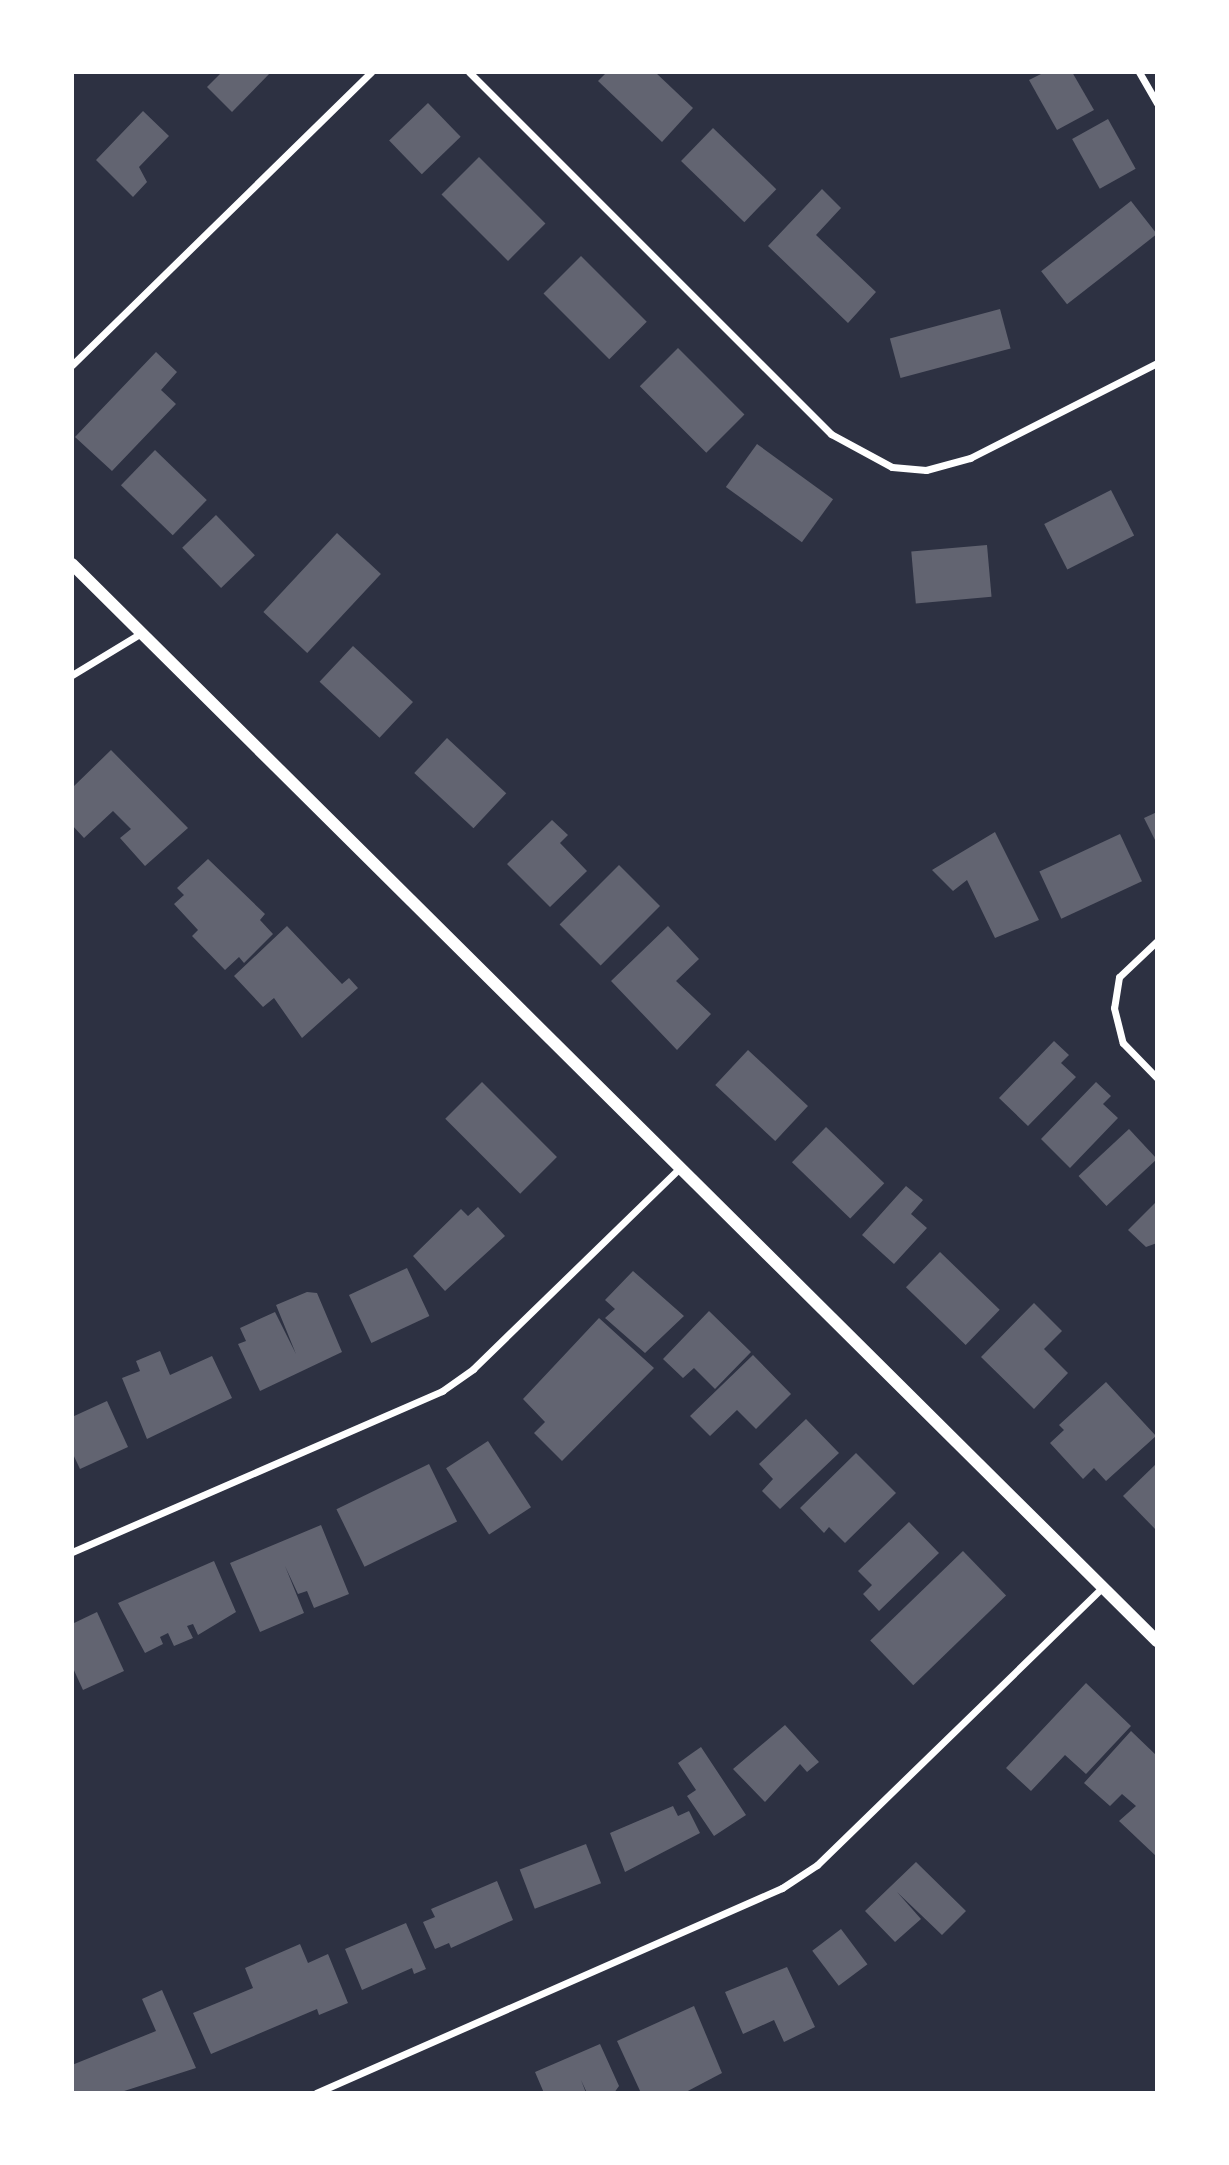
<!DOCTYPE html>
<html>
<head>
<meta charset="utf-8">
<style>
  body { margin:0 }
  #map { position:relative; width:1229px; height:2165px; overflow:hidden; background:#2d3142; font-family:Helvetica,sans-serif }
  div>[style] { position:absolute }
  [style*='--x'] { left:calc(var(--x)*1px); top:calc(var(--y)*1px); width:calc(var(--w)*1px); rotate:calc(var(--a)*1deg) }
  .building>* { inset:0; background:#626471; transform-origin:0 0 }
  .minor>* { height:7px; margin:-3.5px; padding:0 3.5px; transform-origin:3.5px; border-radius:3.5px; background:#fff }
  .tertiary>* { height:12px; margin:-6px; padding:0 6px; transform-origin:6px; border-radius:6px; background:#fff }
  span { translate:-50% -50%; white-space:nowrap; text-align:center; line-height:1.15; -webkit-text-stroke:5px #fff; paint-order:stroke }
  .frame { position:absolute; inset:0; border:74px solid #fff; pointer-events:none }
</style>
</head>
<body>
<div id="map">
  <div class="building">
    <i style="clip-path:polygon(222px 72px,271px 72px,232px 112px,207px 87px)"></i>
    <i style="clip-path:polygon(607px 72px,655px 72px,693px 108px,662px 142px,598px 81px)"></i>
    <i style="clip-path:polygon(1045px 72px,1072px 72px,1094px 110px,1057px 130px,1029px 80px)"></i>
    <i style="left:428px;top:103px;width:47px;height:54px;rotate:46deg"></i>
    <i style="clip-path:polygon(143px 111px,169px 136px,139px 167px,147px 182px,133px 197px,96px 160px)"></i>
    <i style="left:1108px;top:119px;width:57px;height:41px;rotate:61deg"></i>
    <i style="left:713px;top:128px;width:88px;height:46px;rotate:44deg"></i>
    <i style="left:479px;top:157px;width:94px;height:53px;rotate:45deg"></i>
    <i style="clip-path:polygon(822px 189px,841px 208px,816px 235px,876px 292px,848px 323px,768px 246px)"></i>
    <i style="left:1131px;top:201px;width:42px;height:114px;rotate:52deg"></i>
    <i style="left:581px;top:256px;width:93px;height:53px;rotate:45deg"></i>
    <i style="left:1000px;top:309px;width:41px;height:114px;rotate:75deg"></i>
    <i style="left:678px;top:348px;width:94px;height:54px;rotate:45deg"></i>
    <i style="clip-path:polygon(156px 352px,177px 372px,161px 390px,176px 404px,112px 471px,75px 437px)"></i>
    <i style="left:757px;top:444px;width:94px;height:53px;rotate:36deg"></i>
    <i style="left:155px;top:450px;width:72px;height:49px;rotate:44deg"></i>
    <i style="left:1111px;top:490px;width:51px;height:75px;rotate:63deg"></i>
    <i style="left:216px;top:515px;width:56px;height:47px;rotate:46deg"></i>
    <i style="left:337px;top:533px;width:60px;height:108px;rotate:43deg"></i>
    <i style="left:987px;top:545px;width:52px;height:76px;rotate:85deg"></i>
    <i style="left:353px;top:646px;width:82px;height:49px;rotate:43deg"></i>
    <i style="left:447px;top:738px;width:81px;height:48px;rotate:43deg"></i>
    <i style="clip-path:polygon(111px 750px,188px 828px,145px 866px,120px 838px,131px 829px,113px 811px,84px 838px,72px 825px,72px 788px)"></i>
    <i style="clip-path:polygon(1157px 812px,1157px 844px,1144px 818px)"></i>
    <i style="clip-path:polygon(552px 820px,568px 835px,560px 843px,587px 871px,550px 907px,507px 864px)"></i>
    <i style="clip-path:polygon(995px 832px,1039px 920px,995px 938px,967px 880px,953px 891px,932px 870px)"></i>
    <i style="left:1120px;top:834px;width:52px;height:89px;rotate:65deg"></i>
    <i style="clip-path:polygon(208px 859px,265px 914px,260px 920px,273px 934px,244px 963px,239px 957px,225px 970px,192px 936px,198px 930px,174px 904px,184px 895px,177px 888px)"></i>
    <i style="left:619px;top:865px;width:58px;height:84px;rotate:45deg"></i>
    <i style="clip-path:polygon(287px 926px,342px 984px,349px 978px,358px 988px,302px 1038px,274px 998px,263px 1007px,234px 976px)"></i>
    <i style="clip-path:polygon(668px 926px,699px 959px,676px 981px,711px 1014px,677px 1050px,611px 981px)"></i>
    <i style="clip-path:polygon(1054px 1041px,1069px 1055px,1061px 1063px,1076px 1077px,1028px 1126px,999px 1098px)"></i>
    <i style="left:748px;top:1050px;width:82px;height:48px;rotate:43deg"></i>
    <i style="left:482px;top:1082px;width:106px;height:52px;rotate:45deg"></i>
    <i style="clip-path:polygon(1096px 1082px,1111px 1096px,1103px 1104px,1118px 1118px,1070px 1168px,1041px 1139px)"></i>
    <i style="left:826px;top:1127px;width:81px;height:49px;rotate:44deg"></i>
    <i style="left:1129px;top:1129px;width:41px;height:69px;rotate:47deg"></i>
    <i style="clip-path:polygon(906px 1186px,923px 1200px,911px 1214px,927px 1228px,894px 1264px,862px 1235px)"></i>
    <i style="clip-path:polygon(1157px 1201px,1157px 1243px,1146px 1247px,1128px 1230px)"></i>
    <i style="clip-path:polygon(478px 1207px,505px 1236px,445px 1291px,413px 1256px,461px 1209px,468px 1216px)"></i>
    <i style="left:940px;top:1252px;width:83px;height:49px;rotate:44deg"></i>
    <i style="left:407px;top:1268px;width:53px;height:64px;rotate:65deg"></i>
    <i style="clip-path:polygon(633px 1271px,684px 1316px,645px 1353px,605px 1318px,615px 1309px,605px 1300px)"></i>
    <i style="clip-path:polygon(307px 1292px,317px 1293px,342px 1352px,260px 1391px,238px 1344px,246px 1341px,240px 1328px,275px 1312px,296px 1354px,276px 1305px)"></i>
    <i style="clip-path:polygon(1034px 1303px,1062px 1331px,1044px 1349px,1068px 1373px,1034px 1409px,981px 1357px)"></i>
    <i style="clip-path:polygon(709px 1311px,751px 1352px,715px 1389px,694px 1368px,683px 1378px,663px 1359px)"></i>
    <i style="clip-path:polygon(599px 1318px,654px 1368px,562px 1461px,534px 1433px,545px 1422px,523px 1399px)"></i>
    <i style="clip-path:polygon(160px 1351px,170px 1375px,212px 1356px,232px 1398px,147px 1439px,122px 1378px,140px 1371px,136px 1361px)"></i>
    <i style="clip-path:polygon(753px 1355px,791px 1394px,756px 1429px,737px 1410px,710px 1436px,690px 1416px)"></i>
    <i style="clip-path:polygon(1106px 1382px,1156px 1436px,1106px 1481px,1094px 1468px,1083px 1479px,1050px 1443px,1064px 1430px,1059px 1425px)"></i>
    <i style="clip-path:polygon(107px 1401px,128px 1447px,80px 1469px,72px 1452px,72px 1417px)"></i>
    <i style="clip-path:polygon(806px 1419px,839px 1453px,780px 1509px,762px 1491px,773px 1479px,759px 1464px)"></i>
    <i style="left:488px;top:1441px;width:79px;height:50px;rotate:57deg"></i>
    <i style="clip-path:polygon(856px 1453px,896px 1493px,845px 1543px,829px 1527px,824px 1533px,800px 1508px)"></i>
    <i style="clip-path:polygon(1157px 1463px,1157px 1531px,1123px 1496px)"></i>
    <i style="left:429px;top:1464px;width:64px;height:103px;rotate:64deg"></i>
    <i style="clip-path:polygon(909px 1522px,939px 1553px,879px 1611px,863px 1594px,872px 1585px,858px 1571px)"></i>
    <i style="clip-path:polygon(321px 1525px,349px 1594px,314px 1608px,307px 1591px,298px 1594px,285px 1566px,304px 1613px,260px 1632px,230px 1563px)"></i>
    <i style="left:963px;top:1551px;width:62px;height:129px;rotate:46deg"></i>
    <i style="clip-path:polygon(214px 1561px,236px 1612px,198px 1635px,193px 1624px,187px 1626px,193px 1638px,174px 1646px,168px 1633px,160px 1637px,163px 1644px,145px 1653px,118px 1603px)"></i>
    <i style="clip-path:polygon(97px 1612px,124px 1671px,83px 1690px,72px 1666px,72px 1624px)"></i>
    <i style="clip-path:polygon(1086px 1683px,1131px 1726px,1086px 1774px,1065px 1755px,1031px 1791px,1006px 1768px)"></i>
    <i style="clip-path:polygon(785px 1725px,819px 1762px,807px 1772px,800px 1764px,765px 1802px,733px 1769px)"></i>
    <i style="clip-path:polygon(1131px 1731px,1157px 1756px,1157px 1857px,1119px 1821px,1136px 1806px,1122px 1794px,1110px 1806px,1084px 1783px)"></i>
    <i style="clip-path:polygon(701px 1747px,746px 1815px,714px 1836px,687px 1796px,696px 1790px,678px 1763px)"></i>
    <i style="clip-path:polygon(673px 1806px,678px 1816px,689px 1811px,700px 1833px,625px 1872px,610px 1833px)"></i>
    <i style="left:586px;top:1844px;width:42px;height:71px;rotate:69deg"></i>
    <i style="clip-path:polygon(916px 1862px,966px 1911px,942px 1935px,897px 1892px,921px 1919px,895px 1942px,865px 1911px)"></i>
    <i style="clip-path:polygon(497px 1881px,513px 1920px,451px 1948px,449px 1943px,435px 1949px,423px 1922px,435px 1917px,431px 1909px)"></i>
    <i style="clip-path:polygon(406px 1923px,426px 1969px,414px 1974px,412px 1968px,362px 1990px,345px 1949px)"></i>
    <i style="left:841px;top:1929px;width:44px;height:36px;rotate:53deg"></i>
    <i style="clip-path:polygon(300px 1944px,308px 1963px,328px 1954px,348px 2003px,319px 2015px,317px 2009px,211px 2054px,193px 2013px,253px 1988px,245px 1968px)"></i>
    <i style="clip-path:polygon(787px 1967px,815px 2027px,784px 2042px,774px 2020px,743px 2034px,725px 1992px)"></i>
    <i style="clip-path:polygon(162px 1990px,196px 2068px,118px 2093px,72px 2093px,72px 2065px,156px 2031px,142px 1999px)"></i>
    <i style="clip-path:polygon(694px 2006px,722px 2073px,684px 2093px,641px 2093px,617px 2041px)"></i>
    <i style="clip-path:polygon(600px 2044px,619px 2086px,614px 2093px,587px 2093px,581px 2080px,586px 2093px,544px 2093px,535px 2072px)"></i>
  </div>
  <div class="minor">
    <i style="--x:469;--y:72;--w:512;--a:45"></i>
    <i style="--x:831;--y:434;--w:69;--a:28.4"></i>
    <i style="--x:892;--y:467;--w:34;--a:5"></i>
    <i style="--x:926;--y:470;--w:46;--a:-15.3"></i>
    <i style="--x:970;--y:458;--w:210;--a:-26.9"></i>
    <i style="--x:1139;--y:72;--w:36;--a:60"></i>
    <i style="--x:72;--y:365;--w:419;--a:-44.4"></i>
    <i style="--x:72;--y:675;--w:81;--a:-31.3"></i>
    <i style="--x:1157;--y:941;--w:52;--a:136.5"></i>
    <i style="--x:1119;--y:977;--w:31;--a:99"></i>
    <i style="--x:1114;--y:1008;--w:36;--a:76"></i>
    <i style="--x:1123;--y:1043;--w:49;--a:45.8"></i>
    <i style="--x:72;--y:1552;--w:404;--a:-23.5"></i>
    <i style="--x:442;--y:1391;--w:38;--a:-35"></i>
    <i style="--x:473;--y:1369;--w:289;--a:-44.2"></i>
    <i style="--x:316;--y:2093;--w:509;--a:-23.75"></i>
    <i style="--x:782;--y:1888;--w:42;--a:-33.3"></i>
    <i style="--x:817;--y:1865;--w:399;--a:-44.2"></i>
  </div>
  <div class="tertiary">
    <i style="--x:72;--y:564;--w:1529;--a:44.79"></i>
  </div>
  <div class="frame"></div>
</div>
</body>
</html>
